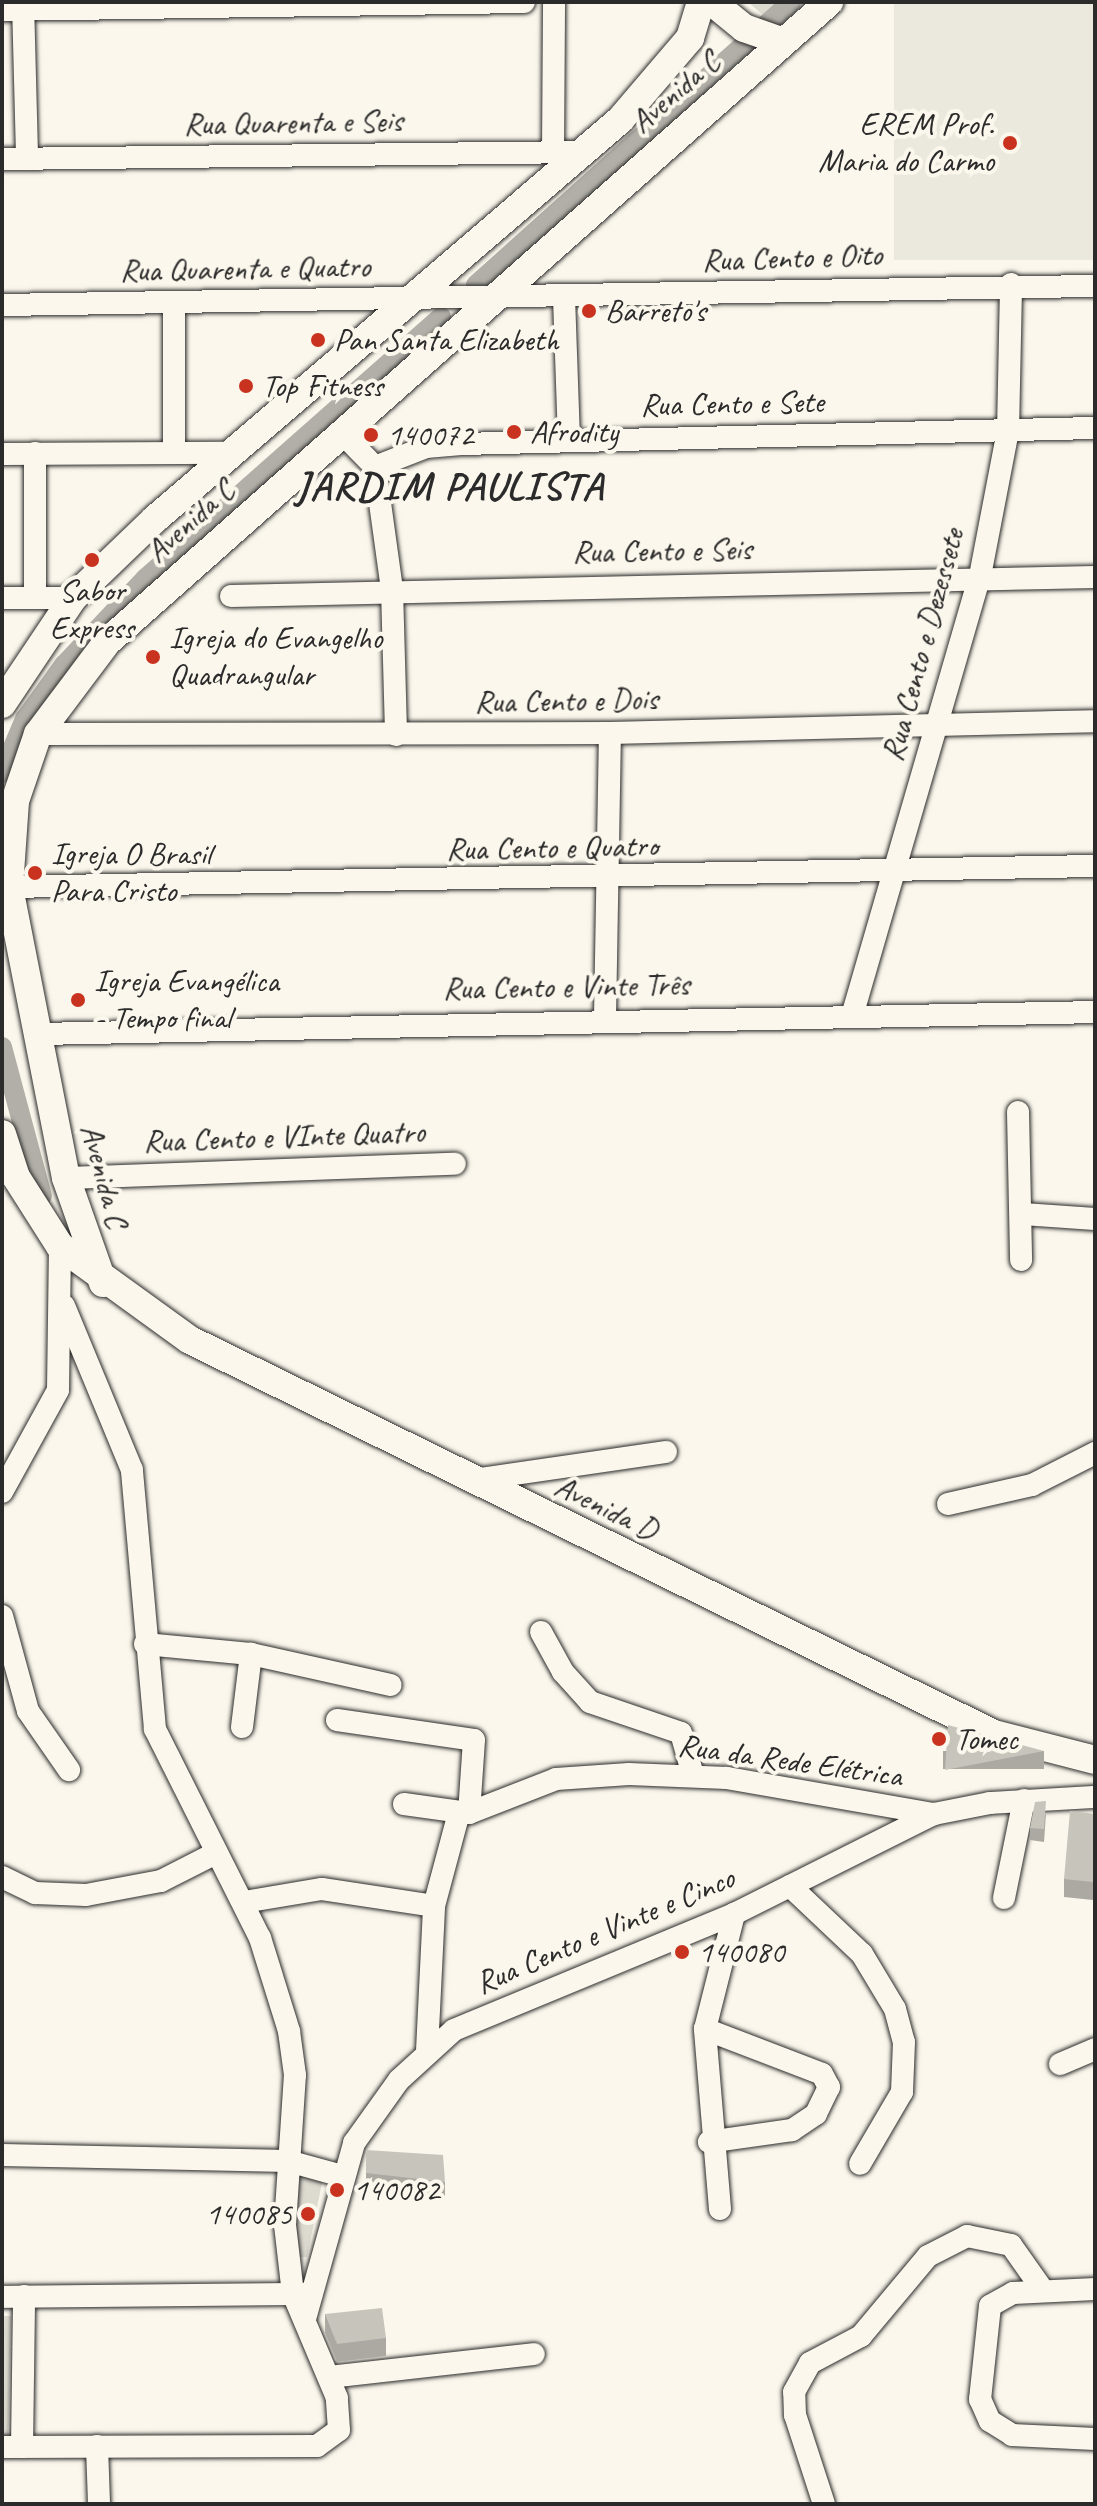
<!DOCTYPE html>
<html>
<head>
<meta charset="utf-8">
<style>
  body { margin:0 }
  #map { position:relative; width:1097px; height:2506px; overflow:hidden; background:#fbf7ec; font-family:Caveat,sans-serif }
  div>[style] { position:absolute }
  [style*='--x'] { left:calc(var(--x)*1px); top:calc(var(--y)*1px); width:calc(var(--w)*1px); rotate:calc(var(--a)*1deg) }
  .built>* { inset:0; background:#ebe8de; transform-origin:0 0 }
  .green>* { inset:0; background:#dddad0 }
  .canal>* { height:20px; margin:-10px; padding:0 10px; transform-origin:10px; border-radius:10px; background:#b1afa7 }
  .roads { filter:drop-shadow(0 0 2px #2b2b2b) drop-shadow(0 0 2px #2b2b2b) }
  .minor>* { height:22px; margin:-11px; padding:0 11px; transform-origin:11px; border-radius:11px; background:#fbf7ec }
  .major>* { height:28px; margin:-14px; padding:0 14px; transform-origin:14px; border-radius:14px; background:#fbf7ec }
  .wall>* { inset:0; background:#aba9a2; transform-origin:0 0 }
  .shaded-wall>* { inset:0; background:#8b8984 }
  .building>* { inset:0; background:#c7c4bc }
  .dots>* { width:22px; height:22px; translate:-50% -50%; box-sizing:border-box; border:4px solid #fbf7ec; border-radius:50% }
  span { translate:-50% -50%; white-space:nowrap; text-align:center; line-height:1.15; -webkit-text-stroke:8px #fbf7ec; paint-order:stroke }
  .street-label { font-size:32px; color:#2b2b2b }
  .poi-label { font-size:32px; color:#2b2b2b }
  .right { translate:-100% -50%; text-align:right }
  .left { translate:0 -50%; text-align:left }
  .district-label { font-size:40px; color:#2b2b2b; font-weight:700; letter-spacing:2px }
  .frame { position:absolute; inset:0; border:4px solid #2b2b2b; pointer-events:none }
</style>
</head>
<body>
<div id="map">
  <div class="built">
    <i style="left:894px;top:2px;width:201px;height:258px"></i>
  </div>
  <div class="green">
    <i style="clip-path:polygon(748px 2px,811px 2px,780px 30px)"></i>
    <i style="clip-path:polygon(294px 2171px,323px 2178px,307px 2257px,296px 2257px)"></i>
    <i style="clip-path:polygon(2px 2316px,11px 2316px,8px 2437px,2px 2436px)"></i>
  </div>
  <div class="canal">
    <i style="--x:476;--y:285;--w:423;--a:-41.9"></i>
    <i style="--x:2;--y:773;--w:59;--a:-66.9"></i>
    <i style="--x:25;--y:719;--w:67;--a:-54.2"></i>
    <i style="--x:64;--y:665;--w:120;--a:-46.7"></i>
    <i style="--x:146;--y:578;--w:394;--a:-41.5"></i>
    <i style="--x:2;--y:1047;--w:154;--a:75"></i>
  </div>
  <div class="roads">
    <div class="minor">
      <i style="--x:23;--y:2;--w:157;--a:88.5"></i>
      <i style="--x:2;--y:10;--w:522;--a:-0.88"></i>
      <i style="--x:553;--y:152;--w:150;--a:-89.6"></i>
      <i style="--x:2;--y:159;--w:582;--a:-0.69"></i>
      <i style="--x:564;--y:297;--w:142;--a:88"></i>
      <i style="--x:2;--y:305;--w:1093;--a:-1"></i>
      <i style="--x:341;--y:432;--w:49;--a:45.8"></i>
      <i style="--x:375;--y:467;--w:123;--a:82.1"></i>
      <i style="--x:392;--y:589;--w:146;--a:88.4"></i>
      <i style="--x:174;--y:450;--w:147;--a:-90"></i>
      <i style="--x:35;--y:453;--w:144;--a:90"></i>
      <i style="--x:2;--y:454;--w:225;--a:-0.3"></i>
      <i style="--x:375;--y:467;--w:55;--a:-21.4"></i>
      <i style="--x:426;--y:447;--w:35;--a:-5"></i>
      <i style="--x:461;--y:444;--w:634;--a:-1.45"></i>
      <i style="--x:231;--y:596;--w:864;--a:-1.26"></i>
      <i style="--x:2;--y:598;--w:71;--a:0"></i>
      <i style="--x:38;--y:734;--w:572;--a:-0.1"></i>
      <i style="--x:610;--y:733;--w:485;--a:-1.4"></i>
      <i style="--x:9;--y:887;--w:1086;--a:-1.11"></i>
      <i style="--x:852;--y:1016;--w:458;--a:-73.8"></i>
      <i style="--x:980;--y:576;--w:148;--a:-79.1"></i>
      <i style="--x:1008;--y:431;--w:147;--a:-88.8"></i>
      <i style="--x:605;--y:1017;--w:284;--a:-89"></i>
      <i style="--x:39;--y:1034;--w:1056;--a:-1.19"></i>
      <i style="--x:1018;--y:1112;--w:148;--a:88.8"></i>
      <i style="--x:66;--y:1178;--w:389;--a:-2.1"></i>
      <i style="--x:1023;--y:1214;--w:72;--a:4"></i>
      <i style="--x:473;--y:1480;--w:195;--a:-8.3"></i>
      <i style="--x:2;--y:1492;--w:116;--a:-61.2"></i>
      <i style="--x:58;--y:1390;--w:144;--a:-89.2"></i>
      <i style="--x:948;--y:1504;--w:86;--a:-12.7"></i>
      <i style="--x:1032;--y:1485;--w:71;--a:-26.9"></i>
      <i style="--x:2;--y:1616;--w:98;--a:74.7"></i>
      <i style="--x:28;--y:1711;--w:72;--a:55.2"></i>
      <i style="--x:541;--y:1632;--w:46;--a:61.2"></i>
      <i style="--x:563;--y:1672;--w:40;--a:48"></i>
      <i style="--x:590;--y:1702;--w:96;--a:18.8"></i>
      <i style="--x:681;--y:1733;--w:44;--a:74.1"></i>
      <i style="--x:145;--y:1644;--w:106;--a:5.4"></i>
      <i style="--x:251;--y:1654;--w:143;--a:12.5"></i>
      <i style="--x:337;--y:1720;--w:138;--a:8.3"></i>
      <i style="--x:474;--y:1740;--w:73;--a:93.9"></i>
      <i style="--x:242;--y:1727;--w:74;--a:-83"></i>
      <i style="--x:404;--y:1804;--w:66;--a:7.9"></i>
      <i style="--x:469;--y:1813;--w:93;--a:-21.3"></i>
      <i style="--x:556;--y:1779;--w:73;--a:-3.9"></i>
      <i style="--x:629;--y:1774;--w:98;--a:2.3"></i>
      <i style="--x:727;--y:1778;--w:210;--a:9.9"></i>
      <i style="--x:2;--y:1877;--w:37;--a:26"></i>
      <i style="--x:35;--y:1893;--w:51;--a:2.2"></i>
      <i style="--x:86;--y:1895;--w:76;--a:-10.6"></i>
      <i style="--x:161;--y:1881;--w:62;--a:-27"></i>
      <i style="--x:790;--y:1886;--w:99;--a:43.4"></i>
      <i style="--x:862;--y:1954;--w:64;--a:59"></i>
      <i style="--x:895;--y:2009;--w:34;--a:75"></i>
      <i style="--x:904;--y:2042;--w:50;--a:92.3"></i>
      <i style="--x:902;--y:2092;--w:83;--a:120.3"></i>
      <i style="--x:1004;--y:1898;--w:100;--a:-78.5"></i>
      <i style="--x:244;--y:1902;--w:79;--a:-9.5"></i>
      <i style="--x:322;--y:1889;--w:113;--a:8.6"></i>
      <i style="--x:705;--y:2029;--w:125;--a:21"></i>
      <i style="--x:822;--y:2074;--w:15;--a:62"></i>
      <i style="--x:829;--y:2087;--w:30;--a:116"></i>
      <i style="--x:816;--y:2114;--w:29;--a:146"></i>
      <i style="--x:792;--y:2130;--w:84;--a:171.8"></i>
      <i style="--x:427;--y:2051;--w:145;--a:-87.2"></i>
      <i style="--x:434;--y:1906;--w:96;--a:-75"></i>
      <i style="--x:1060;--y:2064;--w:38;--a:-23"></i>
      <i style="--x:2;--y:2155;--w:286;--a:1.2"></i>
      <i style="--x:288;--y:2161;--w:53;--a:15.4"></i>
      <i style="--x:720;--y:2209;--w:181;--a:-94.8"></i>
      <i style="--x:705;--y:2029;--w:119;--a:-75.8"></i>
      <i style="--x:1095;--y:2289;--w:82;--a:177.2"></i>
      <i style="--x:1013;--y:2293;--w:26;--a:151"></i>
      <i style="--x:990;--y:2306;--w:94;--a:96.1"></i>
      <i style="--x:980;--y:2399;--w:24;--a:66"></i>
      <i style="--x:990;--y:2421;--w:26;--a:32"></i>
      <i style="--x:1012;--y:2435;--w:83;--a:2.8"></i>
      <i style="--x:2;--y:2297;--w:305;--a:-0.6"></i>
      <i style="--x:305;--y:2319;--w:183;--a:-74.4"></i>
      <i style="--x:354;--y:2143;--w:77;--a:-54.5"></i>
      <i style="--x:399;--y:2080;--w:74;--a:-42.3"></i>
      <i style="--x:454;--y:2030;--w:303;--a:-22.5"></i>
      <i style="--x:734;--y:1914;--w:224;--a:-26.6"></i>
      <i style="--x:934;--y:1814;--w:57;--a:-11.1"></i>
      <i style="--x:990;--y:1803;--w:105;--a:-3.3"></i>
      <i style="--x:329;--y:2377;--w:206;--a:-6.4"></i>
      <i style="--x:97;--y:2446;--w:58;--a:88"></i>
      <i style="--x:2;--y:2447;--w:315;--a:-0.2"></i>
      <i style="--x:317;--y:2446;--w:27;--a:-36"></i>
      <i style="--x:339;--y:2430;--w:32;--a:-94"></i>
      <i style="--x:337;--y:2398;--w:113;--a:-112.9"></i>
      <i style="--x:293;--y:2294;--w:69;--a:-96.6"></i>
      <i style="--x:285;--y:2225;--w:150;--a:-86.2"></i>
      <i style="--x:295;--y:2075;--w:44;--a:-97.8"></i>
      <i style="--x:289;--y:2031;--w:97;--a:-107.3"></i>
      <i style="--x:260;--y:1938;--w:234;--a:-116.7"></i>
      <i style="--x:155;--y:1729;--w:260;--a:-95.1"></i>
      <i style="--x:132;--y:1470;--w:178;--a:-112.5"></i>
      <i style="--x:22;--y:2447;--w:151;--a:-89.2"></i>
      <i style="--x:824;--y:2504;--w:94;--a:-108"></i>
      <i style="--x:795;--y:2415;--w:23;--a:-92"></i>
      <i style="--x:794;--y:2392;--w:33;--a:-61"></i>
      <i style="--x:810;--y:2363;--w:58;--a:-27.9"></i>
      <i style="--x:861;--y:2336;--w:104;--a:-50.1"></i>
      <i style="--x:928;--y:2256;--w:44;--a:-27.1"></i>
      <i style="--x:967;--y:2236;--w:45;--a:11.6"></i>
      <i style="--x:1011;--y:2245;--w:54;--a:54.8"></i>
    </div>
    <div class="major">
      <i style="--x:712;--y:2;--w:41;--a:39.1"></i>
      <i style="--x:744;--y:28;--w:42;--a:19.3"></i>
      <i style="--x:2;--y:704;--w:128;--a:-56.2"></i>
      <i style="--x:73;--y:598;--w:114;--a:-43.9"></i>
      <i style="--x:155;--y:519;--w:613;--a:-40.63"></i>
      <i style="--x:620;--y:120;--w:108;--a:-49.5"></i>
      <i style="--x:690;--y:38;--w:38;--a:-73"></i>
      <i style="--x:2;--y:1134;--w:45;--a:72"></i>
      <i style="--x:16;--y:1177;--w:82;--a:57.5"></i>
      <i style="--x:60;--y:1246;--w:160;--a:35.9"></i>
      <i style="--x:190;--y:1340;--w:895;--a:26.11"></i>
      <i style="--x:994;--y:1734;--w:104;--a:14.4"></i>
      <i style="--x:103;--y:1283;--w:111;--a:-109.4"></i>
      <i style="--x:66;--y:1178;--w:297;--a:-101.1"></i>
      <i style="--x:9;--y:887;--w:86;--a:-86"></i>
      <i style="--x:15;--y:801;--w:71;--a:-71.1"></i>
      <i style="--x:38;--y:734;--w:115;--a:-53.1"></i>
      <i style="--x:107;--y:642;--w:965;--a:-41.55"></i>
    </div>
  </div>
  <div class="wall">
    <i style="left:1044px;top:1751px;width:18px;height:101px;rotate:90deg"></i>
    <i style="clip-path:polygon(1046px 1814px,1044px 1842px,1030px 1840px,1030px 1828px)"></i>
    <i style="clip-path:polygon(1095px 1814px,1095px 1882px,1093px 1900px,1064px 1897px,1064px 1879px)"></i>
    <i style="clip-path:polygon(366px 2150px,445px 2182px,445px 2200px,366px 2192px)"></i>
    <i style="clip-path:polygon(325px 2314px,386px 2338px,386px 2356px,337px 2362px,325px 2333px)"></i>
  </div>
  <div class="shaded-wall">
    <i style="clip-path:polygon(1095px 1864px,1095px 1882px,1093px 1900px,1093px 1882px)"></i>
  </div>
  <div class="building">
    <i style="clip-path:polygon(948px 1725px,1044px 1751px,945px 1770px)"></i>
    <i style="clip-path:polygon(1046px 1801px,1044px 1829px,1030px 1828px,1035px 1802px)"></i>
    <i style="clip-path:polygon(1070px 1811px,1095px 1814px,1095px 1864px,1093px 1882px,1064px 1879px)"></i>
    <i style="clip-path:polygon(366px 2150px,443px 2155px,445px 2182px,366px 2173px)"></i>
    <i style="clip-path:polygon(382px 2308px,386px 2338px,337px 2344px,325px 2314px)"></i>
  </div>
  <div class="dots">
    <i style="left:1010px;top:143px;background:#c8321e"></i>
    <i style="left:589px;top:311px;background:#c8321e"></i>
    <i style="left:318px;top:340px;background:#c8321e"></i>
    <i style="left:246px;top:386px;background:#c8321e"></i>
    <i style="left:514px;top:432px;background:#c8321e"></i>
    <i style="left:371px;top:435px;background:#c8321e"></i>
    <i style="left:92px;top:560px;background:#c8321e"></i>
    <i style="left:153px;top:657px;background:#c8321e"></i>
    <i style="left:35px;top:873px;background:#c8321e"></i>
    <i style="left:78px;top:1000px;background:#c8321e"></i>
    <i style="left:939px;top:1739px;background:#c8321e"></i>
    <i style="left:682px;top:1952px;background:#c8321e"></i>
    <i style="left:337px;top:2190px;background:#c8321e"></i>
    <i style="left:308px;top:2214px;background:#c8321e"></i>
  </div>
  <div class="street-label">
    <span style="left:675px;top:92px;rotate:-41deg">Avenida C</span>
    <span style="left:293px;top:123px;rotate:-1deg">Rua Quarenta e Seis</span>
    <span style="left:792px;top:258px;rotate:-2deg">Rua Cento e Oito</span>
    <span style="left:245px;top:269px;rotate:-1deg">Rua Quarenta e Quatro</span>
    <span style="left:732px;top:404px;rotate:-1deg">Rua Cento e Sete</span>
    <span style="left:190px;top:521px;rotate:-42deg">Avenida C</span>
    <span style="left:662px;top:551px;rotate:-1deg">Rua Cento e Seis</span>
    <span style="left:923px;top:645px;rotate:-75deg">Rua Cento e Dezessete</span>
    <span style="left:566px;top:701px;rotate:-1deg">Rua Cento e Dois</span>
    <span style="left:552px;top:848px;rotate:-1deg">Rua Cento e Quatro</span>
    <span style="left:566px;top:987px;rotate:-1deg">Rua Cento e Vinte Três</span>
    <span style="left:284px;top:1137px;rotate:-2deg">Rua Cento e VInte Quatro</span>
    <span style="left:104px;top:1176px;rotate:75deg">Avenida C</span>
    <span style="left:606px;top:1508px;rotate:26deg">Avenida D</span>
    <span style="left:790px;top:1761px;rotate:8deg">Rua da Rede Elétrica</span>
    <span style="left:605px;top:1931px;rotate:-23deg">Rua Cento e Vinte e Cinco</span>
  </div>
  <div class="poi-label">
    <span class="right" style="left:994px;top:143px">EREM Prof.<br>Maria do Carmo</span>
    <span class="left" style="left:605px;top:311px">Barreto's</span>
    <span class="left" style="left:334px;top:340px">Pan Santa Elizabeth</span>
    <span class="left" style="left:262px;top:386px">Top Fitness</span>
    <span class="left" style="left:530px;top:432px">Afrodity</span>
    <span class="left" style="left:387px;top:435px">140072</span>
    <span style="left:92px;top:610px">Sabor<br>Express</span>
    <span class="left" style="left:169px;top:657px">Igreja do Evangelho<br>Quadrangular</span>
    <span class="left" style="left:51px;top:873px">Igreja O Brasil<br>Para Cristo</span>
    <span class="left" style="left:94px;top:1000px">Igreja Evangélica<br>- Tempo final</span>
    <span class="left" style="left:955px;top:1739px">Tomec</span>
    <span class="left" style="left:698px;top:1952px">140080</span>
    <span class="left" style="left:353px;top:2190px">140082</span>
    <span class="right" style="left:292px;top:2214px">140085</span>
  </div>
  <div class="district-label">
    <span style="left:450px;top:486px">JARDIM PAULISTA</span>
  </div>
  <div class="frame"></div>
</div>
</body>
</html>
